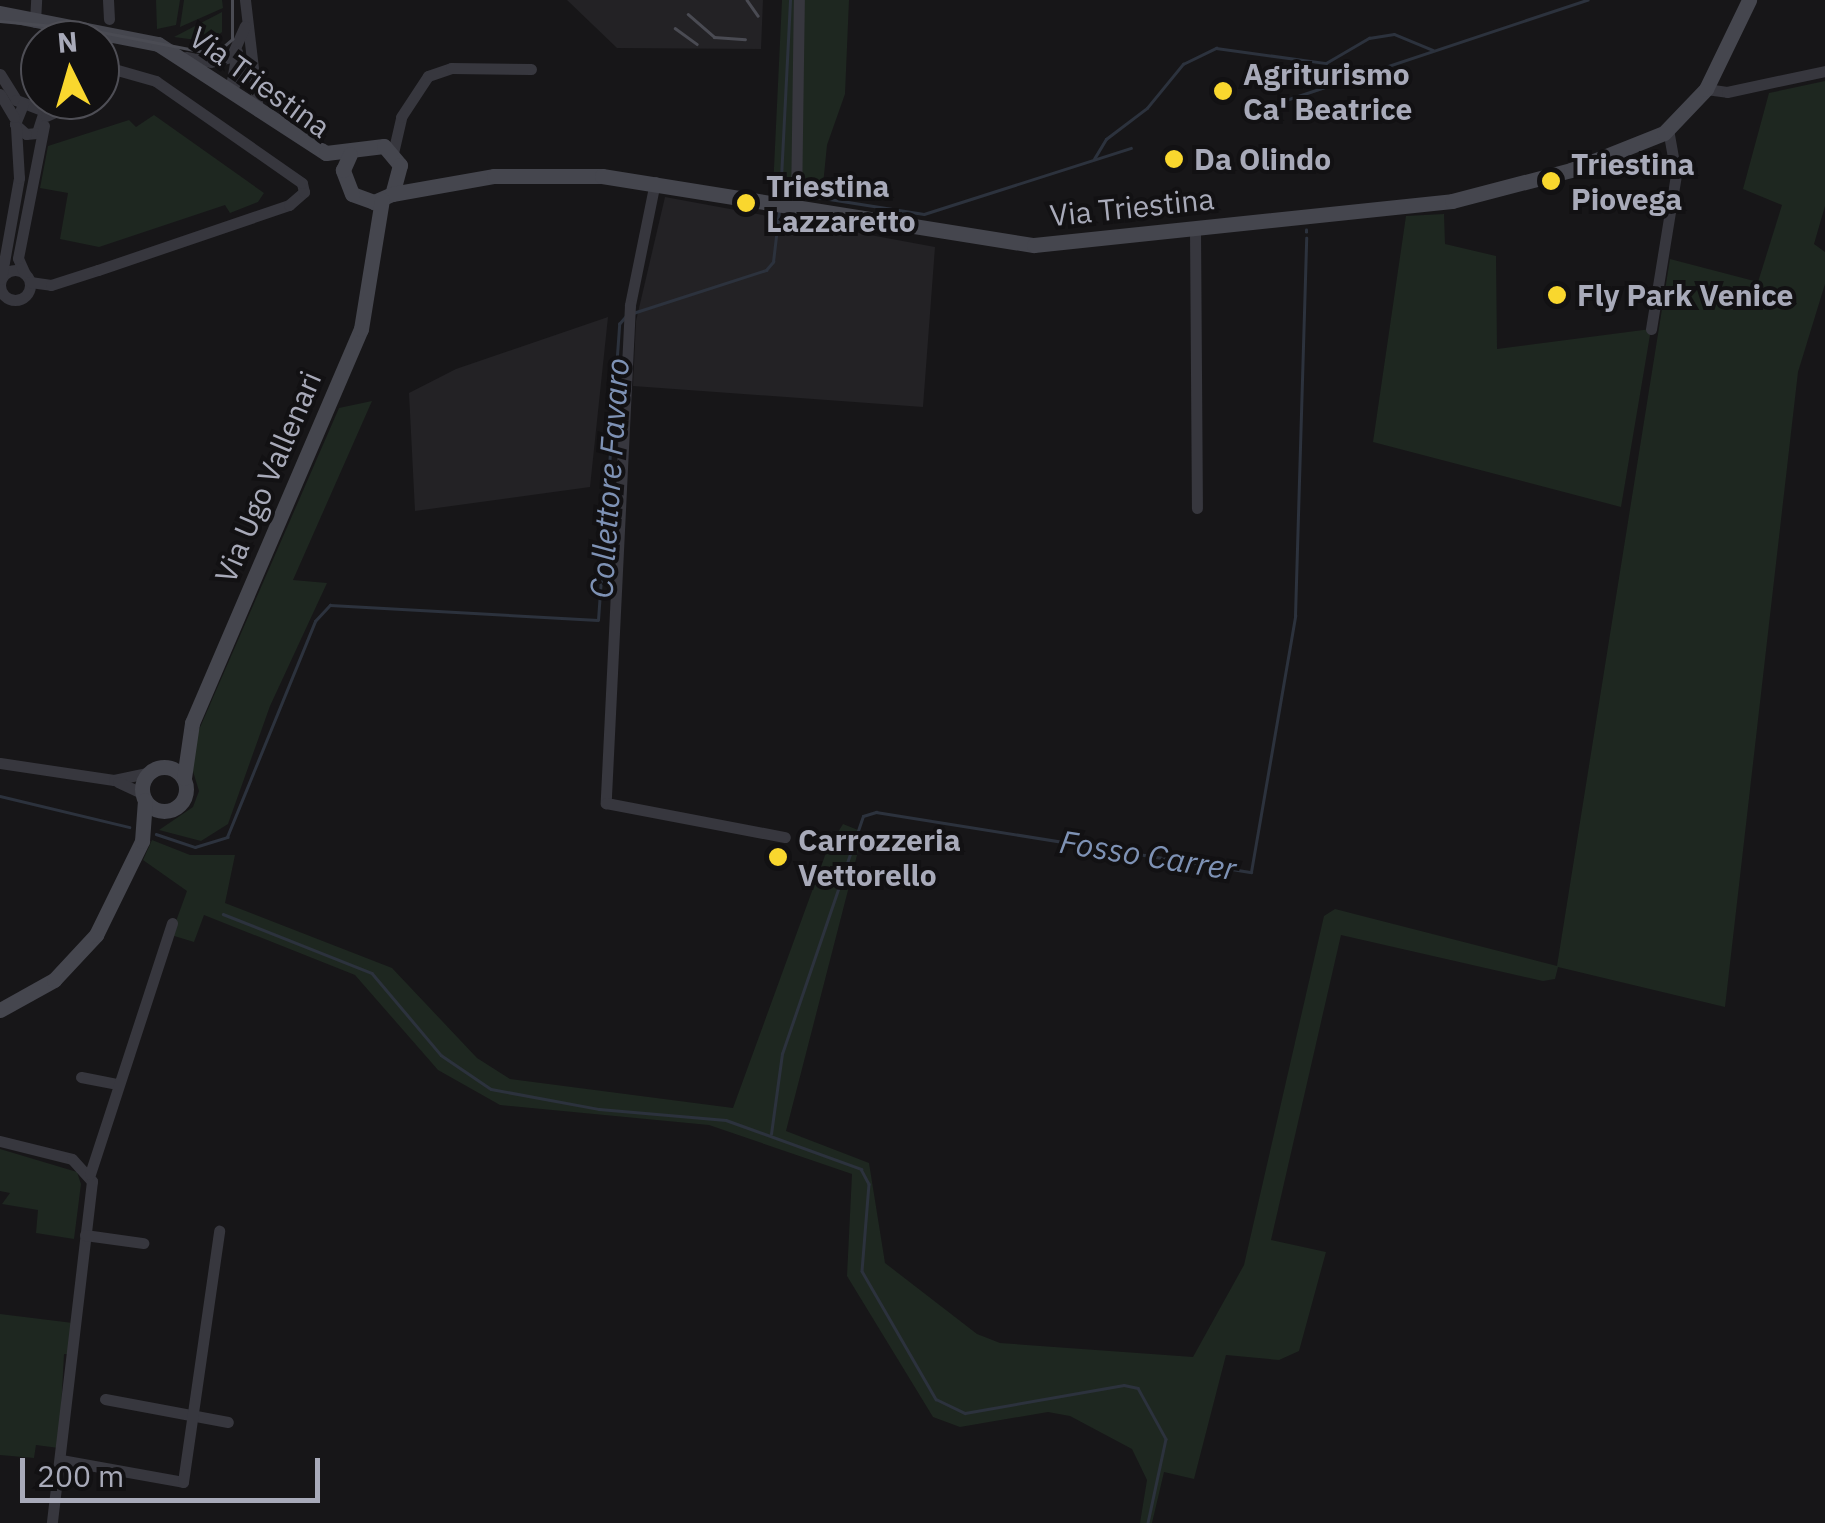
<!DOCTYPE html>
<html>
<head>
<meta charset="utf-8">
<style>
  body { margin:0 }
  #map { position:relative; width:1825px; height:1523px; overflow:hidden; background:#171618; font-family:"IBM Plex Sans",sans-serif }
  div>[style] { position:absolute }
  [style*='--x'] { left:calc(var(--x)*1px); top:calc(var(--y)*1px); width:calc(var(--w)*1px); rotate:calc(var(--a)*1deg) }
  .built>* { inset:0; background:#232225 }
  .green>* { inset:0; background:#1e2720 }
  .stream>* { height:2.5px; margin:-1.25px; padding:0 1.25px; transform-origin:1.25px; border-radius:1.25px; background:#2c323d }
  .street>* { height:11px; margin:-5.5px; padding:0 5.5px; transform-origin:5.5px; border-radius:5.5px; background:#37373e }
  .street>.ring { margin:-5.5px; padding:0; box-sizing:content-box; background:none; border:11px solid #37373e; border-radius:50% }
  .secondary>* { height:15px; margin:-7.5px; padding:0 7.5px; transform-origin:7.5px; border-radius:7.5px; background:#45464e }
  .secondary>.ring { margin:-7.5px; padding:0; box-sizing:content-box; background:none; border:15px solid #45464e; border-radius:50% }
  .tram>* { height:2.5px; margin:-1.25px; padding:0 1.25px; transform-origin:1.25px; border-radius:1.25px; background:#4a4b53 }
  .dots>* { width:28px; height:28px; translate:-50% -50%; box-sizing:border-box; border:5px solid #121113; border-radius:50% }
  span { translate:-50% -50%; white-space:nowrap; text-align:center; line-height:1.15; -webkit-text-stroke:8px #121113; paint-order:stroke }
  .poi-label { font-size:30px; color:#a8aab9; font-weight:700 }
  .left { translate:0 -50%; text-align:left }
  .street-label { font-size:30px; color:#a8aab9 }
  .water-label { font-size:32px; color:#7e92b5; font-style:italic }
  .north { position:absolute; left:20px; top:20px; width:100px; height:100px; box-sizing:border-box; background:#121113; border:2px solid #4e4e55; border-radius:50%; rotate:355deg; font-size:28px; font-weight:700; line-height:40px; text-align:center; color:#a8aab9 }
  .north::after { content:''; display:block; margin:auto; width:35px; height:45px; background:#f9d72e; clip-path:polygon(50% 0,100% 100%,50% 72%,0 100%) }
  .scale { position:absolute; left:20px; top:1458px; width:300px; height:45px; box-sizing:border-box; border:5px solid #a8aab9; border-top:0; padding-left:12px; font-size:30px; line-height:35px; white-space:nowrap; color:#a8aab9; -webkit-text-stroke:8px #121113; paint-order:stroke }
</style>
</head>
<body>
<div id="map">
  <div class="built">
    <i style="clip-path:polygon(567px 0,763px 0,761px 49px,617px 48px)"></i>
    <i style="clip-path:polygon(665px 197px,935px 247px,923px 407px,633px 386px,636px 321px)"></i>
    <i style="clip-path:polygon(608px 317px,590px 487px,415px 511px,409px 393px,456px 369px)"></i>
  </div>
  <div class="green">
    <i style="clip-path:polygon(156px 0,180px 0,176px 25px,157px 29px)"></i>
    <i style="clip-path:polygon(184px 0,222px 0,223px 8px,180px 27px)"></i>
    <i style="clip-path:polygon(782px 0,849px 0,845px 94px,827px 145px,823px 185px,803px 182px,803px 196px,773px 189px)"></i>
    <i style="clip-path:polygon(222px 12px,222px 32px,211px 42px,174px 37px)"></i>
    <i style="clip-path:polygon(1825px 81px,1825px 206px,1814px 244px,1825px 252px,1825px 284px,1798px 372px,1725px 1007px,1558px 967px,1555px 979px,1543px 981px,1341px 935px,1271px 1240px,1326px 1252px,1299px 1351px,1279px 1360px,1226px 1355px,1194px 1479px,1164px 1472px,1152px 1523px,1140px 1523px,1147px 1480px,1132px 1449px,1070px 1416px,1048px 1412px,960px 1427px,933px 1417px,847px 1276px,852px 1174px,709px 1125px,500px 1105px,438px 1070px,355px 975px,204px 915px,194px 942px,171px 935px,187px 891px,143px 860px,152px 840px,190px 855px,235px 855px,225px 903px,392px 968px,477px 1058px,510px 1079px,733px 1108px,827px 850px,843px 824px,863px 832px,786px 1131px,869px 1163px,885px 1263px,977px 1334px,1000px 1343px,1193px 1357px,1244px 1265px,1324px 916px,1335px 909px,1557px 966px,1670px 259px,1758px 282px,1782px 205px,1743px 189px,1769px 93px)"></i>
    <i style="clip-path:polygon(154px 115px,264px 193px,258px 202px,230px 213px,225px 205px,99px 247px,60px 239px,68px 193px,40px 188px,48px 146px,129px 120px,136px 127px)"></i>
    <i style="clip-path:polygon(1444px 214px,1445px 244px,1496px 256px,1497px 349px,1651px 329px,1621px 507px,1373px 442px,1406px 216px)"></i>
    <i style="clip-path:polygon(372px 401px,293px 580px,327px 583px,270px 706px,228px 824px,201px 841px,159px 830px,193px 807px,199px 791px,188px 755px,339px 408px)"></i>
    <i style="clip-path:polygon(0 1149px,77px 1172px,81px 1184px,74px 1239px,36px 1233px,38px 1210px,2px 1204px,10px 1193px,0 1191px)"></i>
    <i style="clip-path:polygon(0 1314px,73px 1323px,70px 1354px,64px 1354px,59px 1448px,36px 1445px,34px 1458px,0 1455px)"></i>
  </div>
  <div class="stream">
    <i style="--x:1280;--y:102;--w:324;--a:-18.4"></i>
    <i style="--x:1094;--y:159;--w:23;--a:-59"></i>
    <i style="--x:1106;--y:139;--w:51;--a:-37.1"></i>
    <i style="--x:1147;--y:108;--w:57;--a:-50.7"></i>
    <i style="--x:1183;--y:64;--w:37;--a:-26"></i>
    <i style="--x:1216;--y:48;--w:111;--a:7.8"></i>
    <i style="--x:1326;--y:63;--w:50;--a:-30.2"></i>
    <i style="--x:1369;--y:38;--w:25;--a:-9"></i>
    <i style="--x:1394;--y:34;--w:42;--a:22.3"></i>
    <i style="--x:804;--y:195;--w:121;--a:9"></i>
    <i style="--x:924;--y:214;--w:217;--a:-17.7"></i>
    <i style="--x:780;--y:198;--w:198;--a:-87.1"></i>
    <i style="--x:1306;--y:232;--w:2;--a:-90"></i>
    <i style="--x:633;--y:313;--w:140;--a:-17.9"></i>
    <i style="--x:766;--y:270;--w:11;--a:-49"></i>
    <i style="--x:773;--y:262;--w:51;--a:-83.3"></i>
    <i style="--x:0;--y:796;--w:133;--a:13.5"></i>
    <i style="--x:156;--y:834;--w:41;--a:18.4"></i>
    <i style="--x:195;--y:847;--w:34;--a:-17"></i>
    <i style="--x:227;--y:837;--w:233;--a:-67.8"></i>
    <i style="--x:315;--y:621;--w:22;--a:-47"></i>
    <i style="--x:330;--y:605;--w:268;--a:3.2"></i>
    <i style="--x:598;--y:620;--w:297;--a:-85.9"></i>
    <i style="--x:619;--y:324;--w:11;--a:-49"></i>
    <i style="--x:223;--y:914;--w:160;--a:21.6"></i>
    <i style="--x:372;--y:973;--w:107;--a:49.9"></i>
    <i style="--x:441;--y:1055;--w:60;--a:34.2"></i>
    <i style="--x:491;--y:1089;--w:110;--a:10.5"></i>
    <i style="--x:599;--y:1109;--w:127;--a:5"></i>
    <i style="--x:726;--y:1120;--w:144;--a:19.9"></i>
    <i style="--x:861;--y:1169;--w:17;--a:62"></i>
    <i style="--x:869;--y:1184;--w:87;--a:94.6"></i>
    <i style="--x:862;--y:1271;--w:148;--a:60"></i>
    <i style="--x:936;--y:1399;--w:32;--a:26"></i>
    <i style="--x:965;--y:1413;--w:161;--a:-10"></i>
    <i style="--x:1124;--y:1385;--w:14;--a:12"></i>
    <i style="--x:1138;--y:1388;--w:58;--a:61.2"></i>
    <i style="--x:1166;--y:1439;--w:86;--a:102.1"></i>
    <i style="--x:771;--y:1134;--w:81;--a:-82.2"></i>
    <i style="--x:782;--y:1054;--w:251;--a:-71.2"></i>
    <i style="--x:863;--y:816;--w:14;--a:-17"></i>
    <i style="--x:876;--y:812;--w:380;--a:9.1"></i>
    <i style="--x:1251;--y:872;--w:260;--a:-80.2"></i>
    <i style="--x:1295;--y:616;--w:378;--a:-88.3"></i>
  </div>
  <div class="street">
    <i style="--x:108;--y:0;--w:19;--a:87"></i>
    <i style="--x:245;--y:0;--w:112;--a:83.3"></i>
    <i style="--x:35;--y:22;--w:22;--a:-87"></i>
    <i style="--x:186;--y:57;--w:25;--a:11"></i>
    <i style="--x:211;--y:62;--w:21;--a:-14"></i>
    <i style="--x:231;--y:57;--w:34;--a:-66"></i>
    <i style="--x:0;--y:74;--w:31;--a:58"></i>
    <i style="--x:16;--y:100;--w:30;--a:21"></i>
    <i style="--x:44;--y:111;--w:23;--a:108"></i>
    <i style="--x:37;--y:133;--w:11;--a:175"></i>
    <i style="--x:26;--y:134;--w:15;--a:-138"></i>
    <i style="--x:15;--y:124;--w:22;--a:-68"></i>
    <i style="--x:1706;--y:89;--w:21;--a:8"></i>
    <i style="--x:1727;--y:92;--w:100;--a:-12.1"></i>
    <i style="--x:230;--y:92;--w:35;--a:-61"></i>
    <i style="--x:230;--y:92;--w:41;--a:-80.1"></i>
    <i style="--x:0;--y:94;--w:27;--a:59"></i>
    <i style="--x:46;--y:116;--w:20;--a:-24"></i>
    <i style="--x:64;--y:108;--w:8;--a:-83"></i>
    <i style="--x:393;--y:153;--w:37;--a:-77"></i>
    <i style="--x:401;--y:117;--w:49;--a:-56.6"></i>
    <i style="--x:428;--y:76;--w:24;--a:-19"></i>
    <i style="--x:451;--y:68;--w:80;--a:0.7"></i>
    <i style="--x:655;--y:182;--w:126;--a:101.5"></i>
    <i style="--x:630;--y:305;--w:499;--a:92.8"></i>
    <i style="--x:606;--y:803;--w:182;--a:10.8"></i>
    <i style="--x:796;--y:205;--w:205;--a:-89.2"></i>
    <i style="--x:1195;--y:229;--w:279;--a:89.6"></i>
    <i class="ring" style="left:0;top:270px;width:19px;height:19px"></i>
    <i style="--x:25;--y:274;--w:17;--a:-114"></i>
    <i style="--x:18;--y:258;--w:135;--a:-78.9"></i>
    <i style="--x:1;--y:279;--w:103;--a:-79.9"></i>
    <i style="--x:19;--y:178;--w:51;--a:-93.4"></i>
    <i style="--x:30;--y:282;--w:21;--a:8"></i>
    <i style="--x:51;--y:285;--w:49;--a:-17.7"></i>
    <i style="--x:98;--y:270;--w:202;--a:-18.8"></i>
    <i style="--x:289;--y:205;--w:20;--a:-41"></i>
    <i style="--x:304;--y:192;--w:9;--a:-103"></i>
    <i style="--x:302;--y:183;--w:178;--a:-145.1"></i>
    <i style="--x:156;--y:81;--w:58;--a:-164.1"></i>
    <i style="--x:1651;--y:329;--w:157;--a:-80.8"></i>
    <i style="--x:1676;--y:174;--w:46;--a:-100.1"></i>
    <i style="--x:0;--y:763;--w:115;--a:8.5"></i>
    <i style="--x:114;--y:780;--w:34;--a:-12"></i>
    <i style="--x:118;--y:782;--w:26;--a:25"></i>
    <i style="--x:81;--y:1077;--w:36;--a:11"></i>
    <i style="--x:0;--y:1141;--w:74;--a:14"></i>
    <i style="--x:72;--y:1159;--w:30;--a:48"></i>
    <i style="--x:92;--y:1181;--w:344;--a:96.7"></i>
    <i style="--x:90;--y:1174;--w:264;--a:-71.9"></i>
    <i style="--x:85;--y:1235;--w:59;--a:7.9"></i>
    <i style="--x:105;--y:1399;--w:125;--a:10.6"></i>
    <i style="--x:61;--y:1460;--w:124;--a:10.2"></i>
    <i style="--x:183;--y:1482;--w:254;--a:-81.8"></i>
  </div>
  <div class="secondary">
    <i style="--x:0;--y:13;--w:161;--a:11.1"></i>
    <i style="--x:158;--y:44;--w:200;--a:33"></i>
    <i style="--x:326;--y:153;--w:58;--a:-6.9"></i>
    <i style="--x:384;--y:146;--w:25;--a:50"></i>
    <i style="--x:400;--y:165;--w:30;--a:105"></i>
    <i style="--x:392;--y:194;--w:20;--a:156"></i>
    <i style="--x:374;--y:202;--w:23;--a:-160"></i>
    <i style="--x:352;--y:194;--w:26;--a:-111"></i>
    <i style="--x:343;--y:170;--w:17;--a:-66"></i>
    <i style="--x:392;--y:194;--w:104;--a:-10"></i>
    <i style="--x:494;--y:176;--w:108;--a:0"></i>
    <i style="--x:602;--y:176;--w:437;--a:9.1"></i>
    <i style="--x:1034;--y:245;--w:420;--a:-6"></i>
    <i style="--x:1452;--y:201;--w:123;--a:-14.6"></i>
    <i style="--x:1571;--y:170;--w:100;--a:-21.7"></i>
    <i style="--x:1664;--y:133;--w:61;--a:-46.3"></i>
    <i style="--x:1706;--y:89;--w:99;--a:-64.2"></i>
    <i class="ring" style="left:142px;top:767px;width:29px;height:29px"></i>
    <i style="--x:184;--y:778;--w:56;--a:-81.7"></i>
    <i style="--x:192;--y:723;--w:429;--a:-66.8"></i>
    <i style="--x:361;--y:329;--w:131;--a:-80.8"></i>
    <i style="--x:0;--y:1010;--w:62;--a:-29.1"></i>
    <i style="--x:54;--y:980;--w:62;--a:-47"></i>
    <i style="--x:96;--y:935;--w:105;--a:-63.9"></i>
    <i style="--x:142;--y:841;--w:41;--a:-85.8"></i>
  </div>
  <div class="tram">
    <i style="--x:747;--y:0;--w:19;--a:55"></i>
    <i style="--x:688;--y:14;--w:35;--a:41"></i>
    <i style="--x:714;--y:37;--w:31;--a:4"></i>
    <i style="--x:0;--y:21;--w:86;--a:5.3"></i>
    <i style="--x:86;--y:29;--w:131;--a:11"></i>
    <i style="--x:215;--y:54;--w:23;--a:-41"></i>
    <i style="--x:232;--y:39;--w:39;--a:-90"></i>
    <i style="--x:675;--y:28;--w:27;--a:36"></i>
  </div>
  <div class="dots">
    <i style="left:1223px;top:91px;background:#f9d72e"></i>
    <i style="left:1174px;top:159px;background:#f9d72e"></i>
    <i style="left:1551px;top:181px;background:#f9d72e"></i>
    <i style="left:746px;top:203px;background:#f9d72e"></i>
    <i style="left:1557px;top:295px;background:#f9d72e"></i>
    <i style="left:778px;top:857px;background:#f9d72e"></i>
  </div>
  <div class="poi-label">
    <span class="left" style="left:1243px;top:91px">Agriturismo<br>Ca' Beatrice</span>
    <span class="left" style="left:1194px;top:159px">Da Olindo</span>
    <span class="left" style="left:1571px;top:181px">Triestina<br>Piovega</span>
    <span class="left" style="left:766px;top:203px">Triestina<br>Lazzaretto</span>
    <span class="left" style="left:1577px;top:295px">Fly Park Venice</span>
    <span class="left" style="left:798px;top:857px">Carrozzeria<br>Vettorello</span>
  </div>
  <div class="street-label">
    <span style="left:260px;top:82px;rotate:36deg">Via Triestina</span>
    <span style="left:1132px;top:207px;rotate:-6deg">Via Triestina</span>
    <span style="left:268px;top:477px;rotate:-67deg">Via Ugo Vallenari</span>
  </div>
  <div class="water-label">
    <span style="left:609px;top:478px;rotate:-86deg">Collettore Favaro</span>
    <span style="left:1148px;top:855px;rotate:9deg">Fosso Carrer</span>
  </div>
  <div class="north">N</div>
  <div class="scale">200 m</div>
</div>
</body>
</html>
